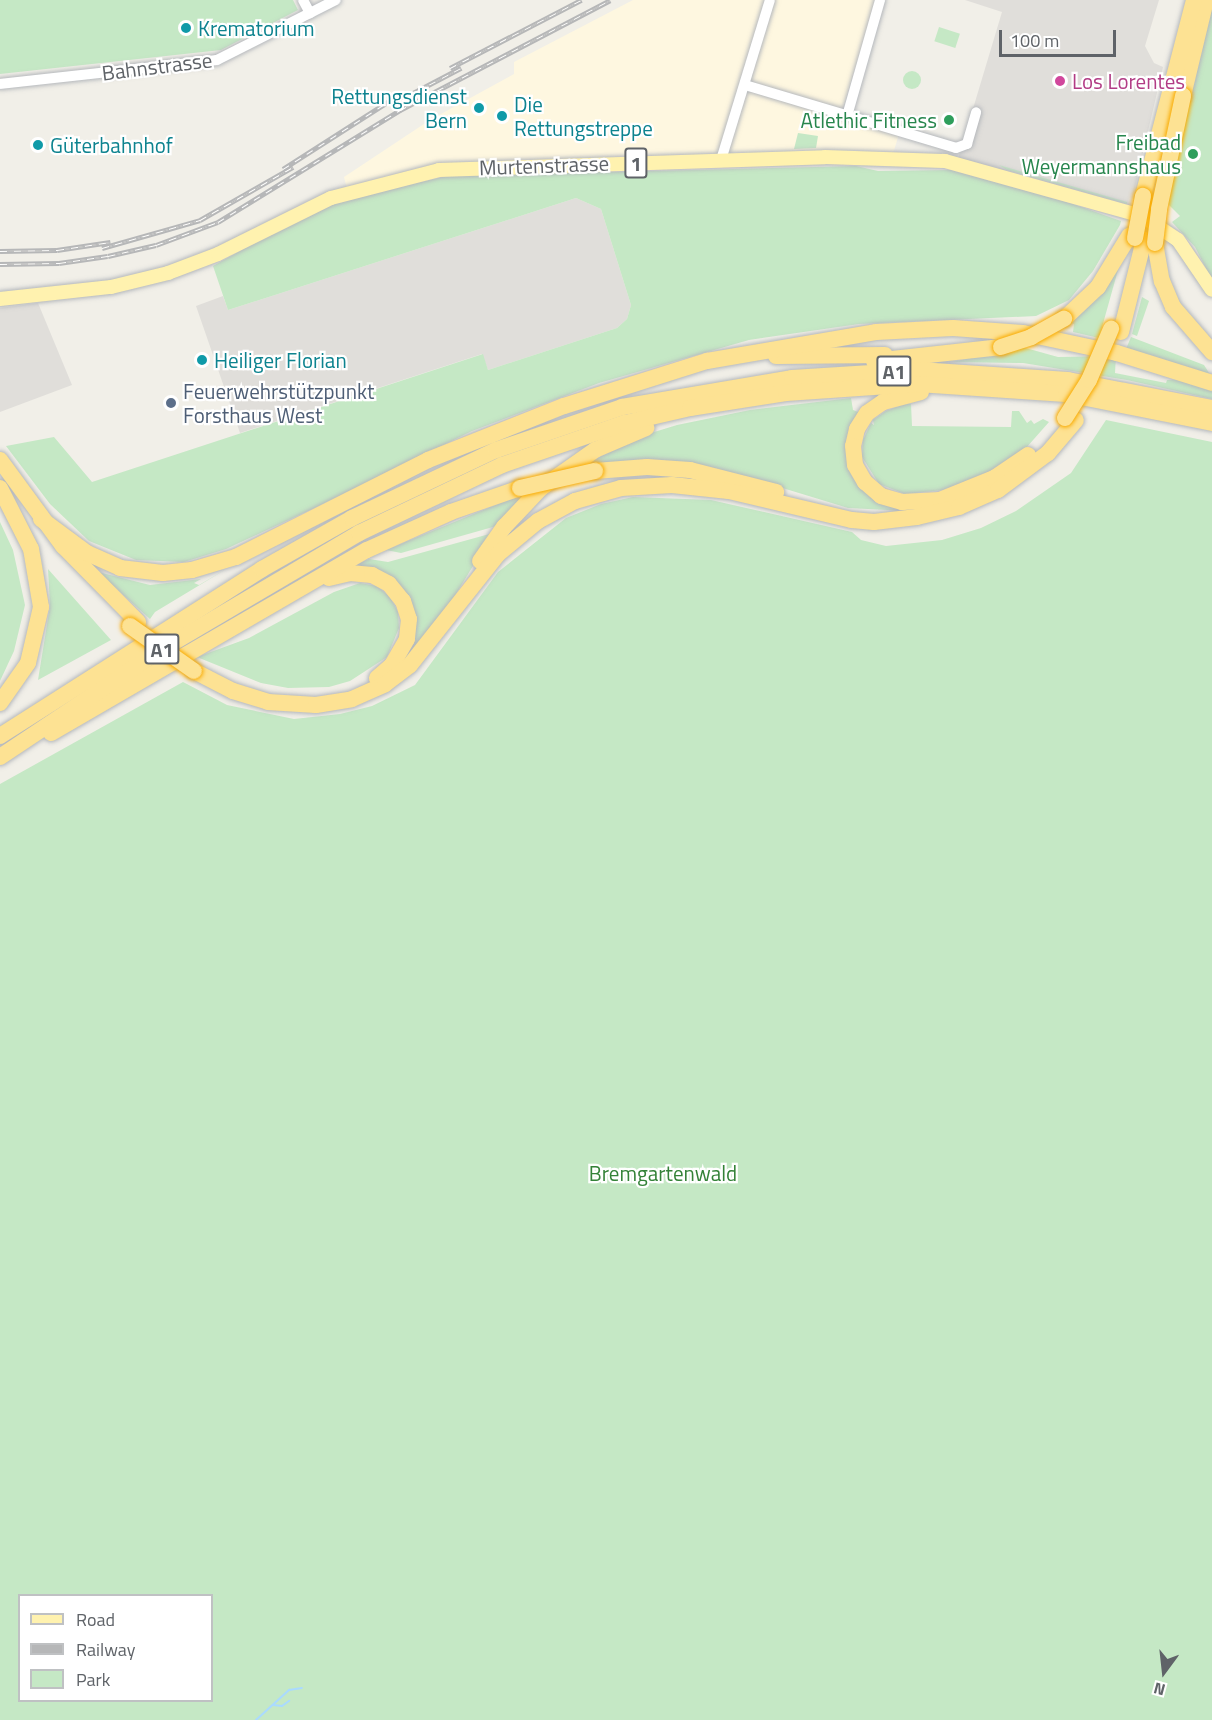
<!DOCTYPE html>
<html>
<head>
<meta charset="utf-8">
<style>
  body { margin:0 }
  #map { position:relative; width:1212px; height:1720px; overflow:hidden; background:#f1efe8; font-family:"Titillium Web",sans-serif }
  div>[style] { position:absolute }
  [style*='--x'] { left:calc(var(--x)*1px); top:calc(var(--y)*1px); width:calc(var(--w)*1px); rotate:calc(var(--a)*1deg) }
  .commercial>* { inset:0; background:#fef7e0 }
  .industrial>* { inset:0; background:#e0deda }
  .green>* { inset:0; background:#c5e8c5; transform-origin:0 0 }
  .round { border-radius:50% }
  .stream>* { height:2px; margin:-1px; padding:0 1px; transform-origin:1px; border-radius:1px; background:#aadaff }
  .roads { filter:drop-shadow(0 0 2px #b5b8bc) drop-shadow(0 0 2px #b5b8bc) }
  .minor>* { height:10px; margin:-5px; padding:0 5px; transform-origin:5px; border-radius:5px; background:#fff }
  .major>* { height:14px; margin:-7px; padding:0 7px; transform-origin:7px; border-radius:7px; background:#fff2af }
  .highway>* { height:16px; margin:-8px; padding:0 8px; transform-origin:8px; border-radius:8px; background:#fde293 }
  .rail>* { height:4.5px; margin-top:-2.25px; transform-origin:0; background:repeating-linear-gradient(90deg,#fff 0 7px,#b6b7b8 0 14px); box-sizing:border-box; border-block:2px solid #b6b7b8 }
  .bridges { filter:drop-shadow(0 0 2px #f9ab00) drop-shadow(0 0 2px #f9ab00) }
  .highway-bridge>* { height:16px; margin:-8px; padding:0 8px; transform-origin:8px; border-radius:8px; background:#fde293 }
  .dots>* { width:16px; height:16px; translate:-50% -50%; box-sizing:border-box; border:3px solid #fff; border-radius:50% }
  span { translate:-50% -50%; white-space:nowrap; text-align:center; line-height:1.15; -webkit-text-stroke:4.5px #fff; paint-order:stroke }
  .shield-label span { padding:2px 4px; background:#fff; border:2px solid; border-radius:4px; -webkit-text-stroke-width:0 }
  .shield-label { font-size:20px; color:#5f6368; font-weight:700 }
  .culture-label { font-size:21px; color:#0d838f }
  .left { translate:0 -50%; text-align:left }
  .right { translate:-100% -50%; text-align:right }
  .street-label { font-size:21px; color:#5f6368 }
  .hotel-label { font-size:21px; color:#b23c85 }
  .leisure-label { font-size:21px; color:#27864d }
  .service-label { font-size:21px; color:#4e5e75 }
  .park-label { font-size:21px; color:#348238 }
  .legend { position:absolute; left:18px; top:1594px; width:195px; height:108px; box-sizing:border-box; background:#fff; border:2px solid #bfc1c3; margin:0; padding:8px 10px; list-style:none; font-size:18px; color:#5f6368 }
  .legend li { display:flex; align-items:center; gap:12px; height:30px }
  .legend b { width:30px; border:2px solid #bfc1c3 }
  .north { position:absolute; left:1134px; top:1642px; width:60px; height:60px; -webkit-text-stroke:4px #fff; paint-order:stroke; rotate:195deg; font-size:16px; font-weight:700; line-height:24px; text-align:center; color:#5f6368 }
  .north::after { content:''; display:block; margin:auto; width:21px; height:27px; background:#5f6368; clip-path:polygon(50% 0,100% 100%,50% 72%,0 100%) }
  .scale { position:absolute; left:999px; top:30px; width:117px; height:27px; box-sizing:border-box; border:3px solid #5f6368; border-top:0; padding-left:8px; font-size:18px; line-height:21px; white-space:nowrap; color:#5f6368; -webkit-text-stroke:4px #fff; paint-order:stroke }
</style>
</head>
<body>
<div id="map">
  <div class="commercial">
    <i style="clip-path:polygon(633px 0,876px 0,840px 117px,899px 134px,892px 157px,815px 157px,347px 189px,344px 177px,430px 120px,514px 74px,514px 62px)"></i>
  </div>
  <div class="industrial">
    <i style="clip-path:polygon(965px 0,1159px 0,1145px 46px,1154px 63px,1163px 67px,1129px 213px,957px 162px,1002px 12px)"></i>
    <i style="clip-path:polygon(576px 198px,601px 209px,631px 305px,627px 319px,617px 328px,488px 370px,482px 354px,240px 433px,196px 306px,223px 296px,228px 310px)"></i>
    <i style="clip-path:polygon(38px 303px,72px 385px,0 412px,0 308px)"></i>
  </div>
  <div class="green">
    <i style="clip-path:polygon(0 0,293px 0,298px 10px,221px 50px,0 74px)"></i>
    <i style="clip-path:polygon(1212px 0,1212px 280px,1195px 247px,1172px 222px,1180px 216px,1163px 199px)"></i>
    <i style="left:939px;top:27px;width:22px;height:15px;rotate:18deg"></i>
    <i class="round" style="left:903px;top:71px;width:18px;height:18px"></i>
    <i style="clip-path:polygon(798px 133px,818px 136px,816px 148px,794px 149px)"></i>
    <i style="clip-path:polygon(999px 165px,1127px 202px,1127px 204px,1007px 170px)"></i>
    <i style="clip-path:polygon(856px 166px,878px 171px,951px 170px,1070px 203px,1121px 221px,1120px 225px,1093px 271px,1069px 300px,1036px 316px,859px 324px,749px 340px,599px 383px,472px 431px,323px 504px,226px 549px,184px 562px,136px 560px,89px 541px,50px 504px,6px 446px,54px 437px,92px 482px,483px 354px,488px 370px,617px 328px,627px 319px,631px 305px,601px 209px,576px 198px,228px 310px,213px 266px,290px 223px,342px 200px,447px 176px)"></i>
    <i style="clip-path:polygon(1118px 270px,1099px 338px,1073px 332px,1074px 324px,1070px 323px,1092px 303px)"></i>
    <i style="clip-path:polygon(1142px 297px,1149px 301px,1137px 336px,1132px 334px)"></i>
    <i style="clip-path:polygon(1131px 337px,1204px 365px,1211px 376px,1126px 349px)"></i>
    <i style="clip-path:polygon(1022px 347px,1058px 357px,1116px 356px,1115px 373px,1166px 383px,1167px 380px,1192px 379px,1212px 386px,1212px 399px,1127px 380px,1023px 363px,952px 362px)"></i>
    <i style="clip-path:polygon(851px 398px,853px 410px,858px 412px,850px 461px,908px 511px,848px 508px,753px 479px,579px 468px,638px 437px,677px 425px,750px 410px)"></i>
    <i style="clip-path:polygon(904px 404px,911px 404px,912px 426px,1011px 427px,1012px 411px,1019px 411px,1027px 423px,1031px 420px,1034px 424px,1043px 419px,1049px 422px,1026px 448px,993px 471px,943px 490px,905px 494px,879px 484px,862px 457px,863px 440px,871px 423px,874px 425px,873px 420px,886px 411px)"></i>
    <i style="clip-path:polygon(evenodd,1106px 420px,1212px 442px,1212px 1720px,0 1720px,0 784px,183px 682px,227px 705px,294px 719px,340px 714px,372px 706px,415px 685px,498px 572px,566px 518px,601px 504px,633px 497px,711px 500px,852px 532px,861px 540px,886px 546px,942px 540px,981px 528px,1016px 511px,1071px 473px,1106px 420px,20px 1596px,212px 1596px,212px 1700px,20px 1700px,20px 1596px)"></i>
    <i style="clip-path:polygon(537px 488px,500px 525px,401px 553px,386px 550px)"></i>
    <i style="clip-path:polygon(0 522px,13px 550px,25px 605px,14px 651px,0 681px)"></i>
    <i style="clip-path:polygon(493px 533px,445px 612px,410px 658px,400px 660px,407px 601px,353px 566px,369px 559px,388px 562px)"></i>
    <i style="clip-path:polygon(228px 568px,155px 612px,150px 619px,98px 572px,150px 585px,201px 579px,194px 583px,199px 585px)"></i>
    <i style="clip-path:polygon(48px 569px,111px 640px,38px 680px,50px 606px)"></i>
    <i style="clip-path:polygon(360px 583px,377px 586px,390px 597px,398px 612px,399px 628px,387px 657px,350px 681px,329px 687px,288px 688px,261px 683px,197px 657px,249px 638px,334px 592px)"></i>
  </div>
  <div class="stream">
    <i style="--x:273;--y:1705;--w:9;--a:6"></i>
    <i style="--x:282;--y:1706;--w:9;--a:-36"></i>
    <i style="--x:256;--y:1720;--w:45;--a:-42.3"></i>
    <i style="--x:289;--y:1690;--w:13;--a:-9"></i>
  </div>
  <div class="roads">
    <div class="minor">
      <i style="--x:303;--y:0;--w:15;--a:62"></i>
      <i style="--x:0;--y:84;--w:218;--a:-6.3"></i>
      <i style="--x:217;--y:60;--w:133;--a:-26.8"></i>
      <i style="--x:745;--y:85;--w:220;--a:16.6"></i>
      <i style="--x:956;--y:148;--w:12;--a:-20"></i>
      <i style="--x:967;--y:144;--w:33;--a:-74"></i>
      <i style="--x:847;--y:116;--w:121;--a:-74.1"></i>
      <i style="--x:721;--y:160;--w:167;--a:-73"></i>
    </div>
    <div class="major">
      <i style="--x:0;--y:299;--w:112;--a:-6.2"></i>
      <i style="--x:111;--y:287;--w:59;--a:-13.8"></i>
      <i style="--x:168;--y:273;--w:53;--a:-20.8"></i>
      <i style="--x:218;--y:254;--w:126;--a:-26.4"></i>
      <i style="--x:331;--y:198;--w:112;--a:-14.5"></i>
      <i style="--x:439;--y:170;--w:386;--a:-1.9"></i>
      <i style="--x:825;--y:157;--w:120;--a:1.9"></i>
      <i style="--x:945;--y:161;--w:205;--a:15.6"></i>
      <i style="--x:1142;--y:216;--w:43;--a:33.7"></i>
      <i style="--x:1178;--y:240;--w:60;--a:55.8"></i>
    </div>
    <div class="highway">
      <i style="--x:1183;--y:96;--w:99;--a:-76.5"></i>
      <i style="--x:1143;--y:196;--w:203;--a:-75.4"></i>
      <i style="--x:1155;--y:243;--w:39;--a:80"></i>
      <i style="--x:1162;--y:281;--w:28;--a:67"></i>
      <i style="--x:1173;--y:307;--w:60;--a:49.1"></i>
      <i style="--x:1064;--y:319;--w:47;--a:-43.3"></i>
      <i style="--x:1098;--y:287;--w:60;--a:-58.7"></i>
      <i style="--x:1121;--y:332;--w:95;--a:-76"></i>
      <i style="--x:776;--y:356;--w:109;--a:-0.5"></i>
      <i style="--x:874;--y:361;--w:128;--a:-6.3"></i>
      <i style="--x:921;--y:392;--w:39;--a:165"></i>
      <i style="--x:883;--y:402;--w:19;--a:145"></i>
      <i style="--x:867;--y:413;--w:19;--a:122"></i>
      <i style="--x:857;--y:429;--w:17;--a:103"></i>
      <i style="--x:853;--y:446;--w:19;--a:84"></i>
      <i style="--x:855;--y:465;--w:20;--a:60"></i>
      <i style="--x:865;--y:482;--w:21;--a:41"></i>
      <i style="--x:881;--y:496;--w:22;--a:16"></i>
      <i style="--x:902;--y:502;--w:38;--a:-3"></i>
      <i style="--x:940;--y:500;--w:58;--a:-22.2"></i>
      <i style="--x:994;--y:478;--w:41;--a:-34.1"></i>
      <i style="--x:0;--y:460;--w:107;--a:53.8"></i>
      <i style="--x:63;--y:546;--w:107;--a:45.4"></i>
      <i style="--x:595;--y:471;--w:52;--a:-4.4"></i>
      <i style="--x:647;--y:467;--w:43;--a:4"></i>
      <i style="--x:690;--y:470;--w:89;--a:14.3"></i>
      <i style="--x:0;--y:488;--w:68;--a:63.1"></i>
      <i style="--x:31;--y:549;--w:59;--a:80.2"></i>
      <i style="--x:41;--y:607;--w:57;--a:103.1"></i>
      <i style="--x:28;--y:663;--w:49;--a:125"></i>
      <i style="--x:41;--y:519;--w:57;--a:36.5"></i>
      <i style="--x:87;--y:553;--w:36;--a:24"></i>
      <i style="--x:120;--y:568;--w:43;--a:6.6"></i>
      <i style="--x:163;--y:573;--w:29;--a:-6"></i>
      <i style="--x:192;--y:570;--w:46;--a:-16.5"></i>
      <i style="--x:236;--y:557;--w:215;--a:-26.8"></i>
      <i style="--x:428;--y:460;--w:146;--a:-21.7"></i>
      <i style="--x:564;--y:406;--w:150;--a:-17.5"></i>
      <i style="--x:707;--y:361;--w:171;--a:-9.7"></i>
      <i style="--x:876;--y:332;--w:77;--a:-3"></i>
      <i style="--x:953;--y:328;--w:70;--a:4.1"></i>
      <i style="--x:1023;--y:333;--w:96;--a:12"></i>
      <i style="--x:1117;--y:353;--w:100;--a:17.5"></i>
      <i style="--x:480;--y:561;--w:42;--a:-54.8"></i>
      <i style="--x:504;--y:527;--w:54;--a:-46.5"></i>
      <i style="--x:541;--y:488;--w:66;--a:-35.1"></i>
      <i style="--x:595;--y:450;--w:56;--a:-23.3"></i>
      <i style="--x:329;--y:578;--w:22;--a:-13"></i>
      <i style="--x:350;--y:573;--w:22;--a:5"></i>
      <i style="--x:372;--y:575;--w:19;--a:28"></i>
      <i style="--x:389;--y:584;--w:22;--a:51"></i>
      <i style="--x:403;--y:601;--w:19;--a:72"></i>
      <i style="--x:409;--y:619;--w:20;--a:96"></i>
      <i style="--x:407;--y:639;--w:30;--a:120"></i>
      <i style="--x:392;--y:665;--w:20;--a:139"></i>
      <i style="--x:194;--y:671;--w:44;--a:27.1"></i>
      <i style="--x:233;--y:691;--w:37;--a:17"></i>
      <i style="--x:268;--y:702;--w:48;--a:3.6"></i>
      <i style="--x:316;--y:705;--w:36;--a:-9"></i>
      <i style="--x:352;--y:699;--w:36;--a:-24"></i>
      <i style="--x:385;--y:684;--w:31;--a:-37"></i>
      <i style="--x:410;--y:665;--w:142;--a:-51.6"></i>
      <i style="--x:498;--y:554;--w:52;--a:-39.5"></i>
      <i style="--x:538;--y:521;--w:42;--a:-28.4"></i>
      <i style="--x:575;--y:501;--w:48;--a:-15.8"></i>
      <i style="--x:621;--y:488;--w:51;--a:-3.4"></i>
      <i style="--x:672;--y:485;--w:57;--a:6"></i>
      <i style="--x:729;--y:491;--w:126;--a:13.3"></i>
      <i style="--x:852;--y:520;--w:22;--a:5"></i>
      <i style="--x:874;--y:522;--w:43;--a:-6.6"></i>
      <i style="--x:917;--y:517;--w:43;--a:-13.4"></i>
      <i style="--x:959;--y:507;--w:43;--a:-23.6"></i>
      <i style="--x:998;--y:490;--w:62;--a:-36.5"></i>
      <i style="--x:1048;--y:453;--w:43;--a:-49.7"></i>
      <i style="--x:51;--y:733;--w:365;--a:-30.1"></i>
      <i style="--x:367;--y:550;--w:92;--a:-24.3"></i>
      <i style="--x:451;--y:512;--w:73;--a:-19.2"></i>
      <i style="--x:0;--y:736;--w:311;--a:-32.5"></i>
      <i style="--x:262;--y:569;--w:103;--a:-29.5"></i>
      <i style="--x:352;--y:518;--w:159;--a:-25.3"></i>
      <i style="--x:496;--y:450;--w:133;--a:-18.8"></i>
      <i style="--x:622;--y:407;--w:172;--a:-9.7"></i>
      <i style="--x:792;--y:378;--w:127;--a:-3.6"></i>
      <i style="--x:919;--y:370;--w:149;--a:3.8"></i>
      <i style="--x:1068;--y:380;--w:147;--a:11"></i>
      <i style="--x:0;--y:757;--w:191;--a:-33.7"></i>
      <i style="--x:159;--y:651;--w:232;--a:-30.5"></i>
      <i style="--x:359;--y:533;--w:158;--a:-25.4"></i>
      <i style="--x:502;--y:465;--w:130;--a:-18.9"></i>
      <i style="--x:625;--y:423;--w:67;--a:-13"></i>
      <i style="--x:690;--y:408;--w:97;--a:-8.9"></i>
      <i style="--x:786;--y:393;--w:132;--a:-3.9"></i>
      <i style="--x:918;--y:384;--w:148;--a:3.9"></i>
      <i style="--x:1066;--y:394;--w:149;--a:11.2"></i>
    </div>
  </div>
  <div class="rail">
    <i style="--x:450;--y:68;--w:148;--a:-27.4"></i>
    <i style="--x:392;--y:104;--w:78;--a:-27.6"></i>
    <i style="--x:283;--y:169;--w:135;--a:-32.6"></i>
    <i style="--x:102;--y:248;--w:102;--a:-15.9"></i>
    <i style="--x:200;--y:220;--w:107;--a:-29.7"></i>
    <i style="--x:0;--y:251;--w:57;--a:-1"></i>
    <i style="--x:57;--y:250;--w:54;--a:-8.6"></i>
    <i style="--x:0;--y:264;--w:59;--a:-1"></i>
    <i style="--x:59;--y:263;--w:49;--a:-8.1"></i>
    <i style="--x:108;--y:256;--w:49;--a:-12.9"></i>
    <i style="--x:156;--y:245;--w:66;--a:-20.4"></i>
    <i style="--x:218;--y:222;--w:214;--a:-31.6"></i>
    <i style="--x:400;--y:110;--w:237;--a:-27.6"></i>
  </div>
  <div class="bridges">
    <div class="highway-bridge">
      <i style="--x:1135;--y:238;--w:43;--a:-79.2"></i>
      <i style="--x:1155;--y:243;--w:34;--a:-83"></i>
      <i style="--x:1159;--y:209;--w:116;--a:-78"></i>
      <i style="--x:1001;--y:347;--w:32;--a:-18"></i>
      <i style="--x:1031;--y:337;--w:38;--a:-29"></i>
      <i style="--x:1065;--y:418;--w:45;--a:-57.7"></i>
      <i style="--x:1089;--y:380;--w:56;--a:-66.7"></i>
      <i style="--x:520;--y:488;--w:77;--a:-12.8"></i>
      <i style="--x:130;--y:626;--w:78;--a:35.1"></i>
    </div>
  </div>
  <div class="dots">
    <i style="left:186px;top:28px;background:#0f9aa8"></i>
    <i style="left:1060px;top:81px;background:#d1479c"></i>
    <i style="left:479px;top:108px;background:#0f9aa8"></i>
    <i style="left:502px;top:116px;background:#0f9aa8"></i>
    <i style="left:949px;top:120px;background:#2e9e5b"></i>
    <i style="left:38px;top:145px;background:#0f9aa8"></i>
    <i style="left:1193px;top:154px;background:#2e9e5b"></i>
    <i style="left:202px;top:360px;background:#0f9aa8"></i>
    <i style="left:171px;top:403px;background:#5c6f8a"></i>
  </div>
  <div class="shield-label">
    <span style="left:636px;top:163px">1</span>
    <span style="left:894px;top:371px">A1</span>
    <span style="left:162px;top:649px">A1</span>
  </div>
  <div class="culture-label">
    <span class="left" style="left:198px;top:28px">Krematorium</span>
    <span class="right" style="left:467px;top:108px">Rettungsdienst<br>Bern</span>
    <span class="left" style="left:514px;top:116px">Die<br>Rettungstreppe</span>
    <span class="left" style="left:50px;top:145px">Güterbahnhof</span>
    <span class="left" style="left:214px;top:360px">Heiliger Florian</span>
  </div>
  <div class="street-label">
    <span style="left:157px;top:66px;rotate:-7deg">Bahnstrasse</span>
    <span style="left:544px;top:165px;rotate:-2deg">Murtenstrasse</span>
  </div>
  <div class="hotel-label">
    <span class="left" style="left:1072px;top:81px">Los Lorentes</span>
  </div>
  <div class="leisure-label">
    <span class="right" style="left:937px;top:120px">Atlethic Fitness</span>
    <span class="right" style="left:1181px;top:154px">Freibad<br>Weyermannshaus</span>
  </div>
  <div class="service-label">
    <span class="left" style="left:183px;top:403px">Feuerwehrstützpunkt<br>Forsthaus West</span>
  </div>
  <div class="park-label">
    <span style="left:663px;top:1173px">Bremgartenwald</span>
  </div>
  <ul class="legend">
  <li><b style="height:8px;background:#fff2af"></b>Road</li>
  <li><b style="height:8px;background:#b6b7b8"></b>Railway</li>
  <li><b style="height:16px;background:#c5e8c5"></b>Park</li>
  </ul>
  <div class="north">N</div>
  <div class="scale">100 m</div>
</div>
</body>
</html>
